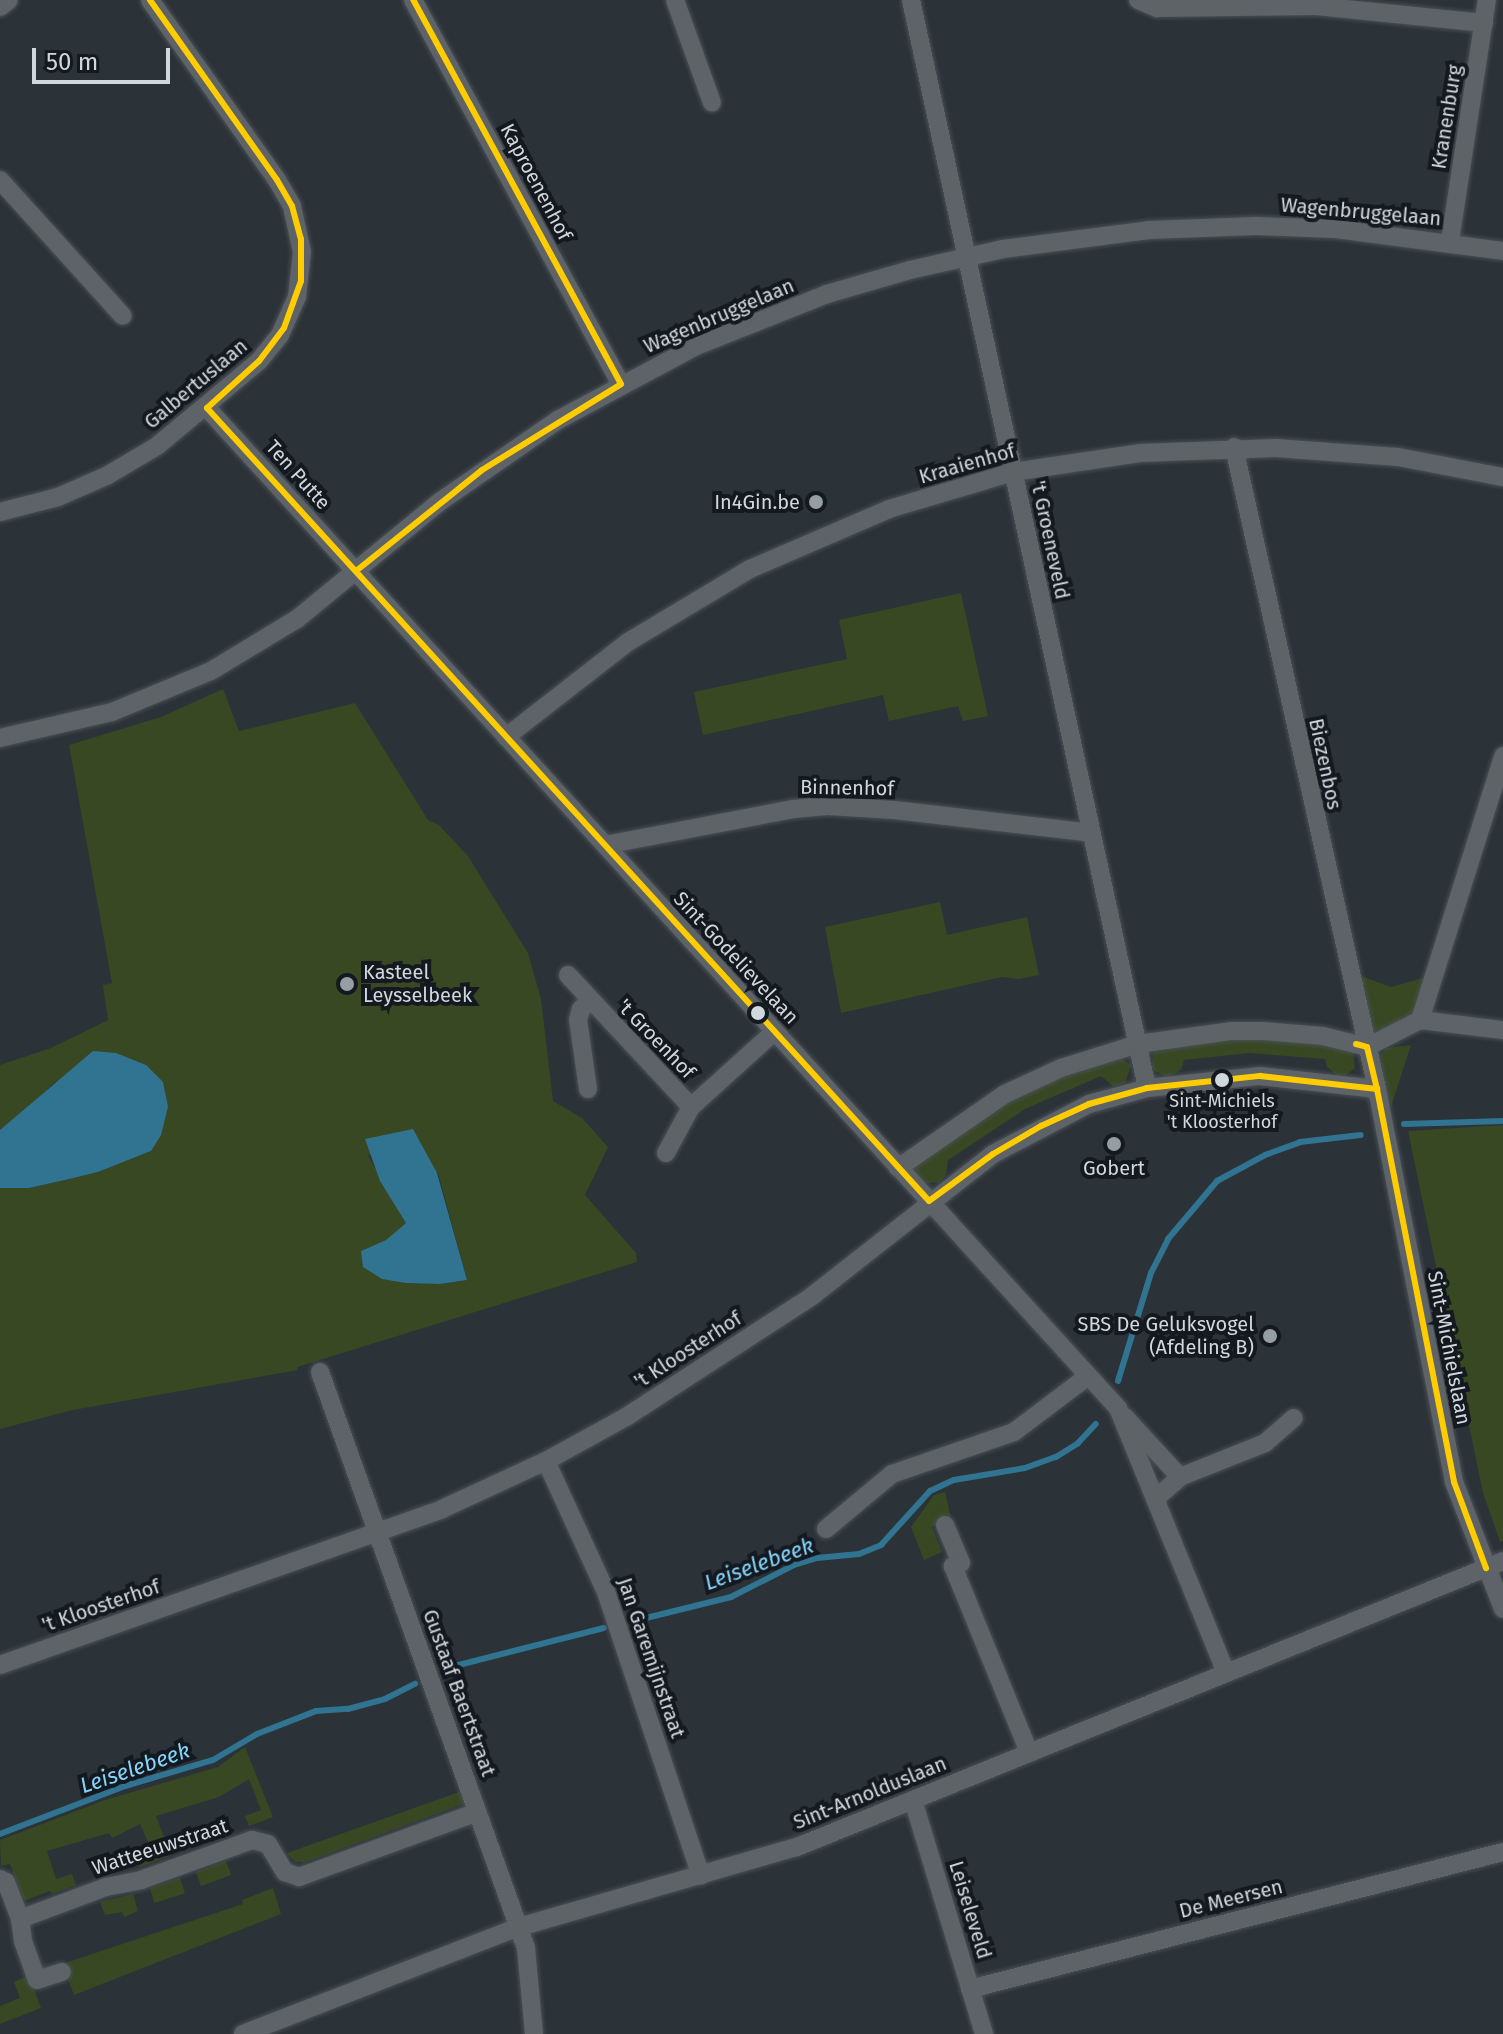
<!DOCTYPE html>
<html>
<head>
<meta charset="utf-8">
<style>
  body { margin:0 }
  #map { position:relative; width:1503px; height:2034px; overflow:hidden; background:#2b3238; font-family:"Fira Sans",sans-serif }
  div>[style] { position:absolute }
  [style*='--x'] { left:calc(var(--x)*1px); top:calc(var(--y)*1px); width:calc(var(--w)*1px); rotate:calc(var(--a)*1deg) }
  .green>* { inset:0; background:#384822; transform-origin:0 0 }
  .water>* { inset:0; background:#307491 }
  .stream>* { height:6px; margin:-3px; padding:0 3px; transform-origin:3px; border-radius:3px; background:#307491 }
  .roads { filter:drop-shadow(0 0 2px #495055) drop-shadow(0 0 2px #495055) }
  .minor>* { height:18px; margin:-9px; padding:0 9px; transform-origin:9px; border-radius:9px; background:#5e6368 }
  .bus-1>* { height:6px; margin:-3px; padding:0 3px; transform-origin:3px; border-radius:3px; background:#fc0 }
  .dots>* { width:22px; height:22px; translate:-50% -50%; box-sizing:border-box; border:4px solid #14191f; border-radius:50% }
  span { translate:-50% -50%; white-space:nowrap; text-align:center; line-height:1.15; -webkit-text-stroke:8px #14191f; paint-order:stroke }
  .bus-label { font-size:18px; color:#d0d8df }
  .street-label { font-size:20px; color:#d0d8df }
  .poi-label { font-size:20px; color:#d0d8df }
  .right { translate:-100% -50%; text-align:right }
  .left { translate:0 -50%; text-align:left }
  .water-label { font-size:22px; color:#86d4fb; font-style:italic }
  .scale { position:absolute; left:32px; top:48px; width:138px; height:36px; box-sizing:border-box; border:4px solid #d0d8df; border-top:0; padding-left:10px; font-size:24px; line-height:28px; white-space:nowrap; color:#d0d8df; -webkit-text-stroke:6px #14191f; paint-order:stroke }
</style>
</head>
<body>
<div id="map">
  <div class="green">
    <i style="clip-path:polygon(961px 593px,988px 716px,963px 721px,958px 706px,889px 721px,883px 695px,703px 735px,694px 692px,847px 659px,839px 620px)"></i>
    <i style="clip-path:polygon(evenodd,223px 689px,239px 731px,355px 703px,428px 820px,439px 825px,468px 856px,528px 953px,541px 999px,553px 1101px,582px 1118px,608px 1147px,585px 1195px,636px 1253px,637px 1262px,297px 1367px,298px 1370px,73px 1410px,0 1429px,0 1188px,29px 1188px,65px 1180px,98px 1172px,151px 1151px,56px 1081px,18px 1118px,0 1130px,0 1065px,51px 1048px,108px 1020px,103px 985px,112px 983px,69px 745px,161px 717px,223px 689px,368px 1155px,438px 1173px,467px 1280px,440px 1284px,382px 1279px,361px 1251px,386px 1240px,406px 1223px,368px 1155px)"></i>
    <i style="clip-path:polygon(940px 902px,947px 935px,1027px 917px,1039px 975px,1019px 979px,1002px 977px,841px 1013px,825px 927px)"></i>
    <i style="clip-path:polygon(1361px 976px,1391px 987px,1423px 978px,1414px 1010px,1402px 1023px,1373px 1032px)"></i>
    <i style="clip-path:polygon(1250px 1038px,1344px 1046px,1353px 1051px,1355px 1068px,1346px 1075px,1338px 1076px,1327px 1067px,1325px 1059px,1249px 1053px,1184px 1060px,1181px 1070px,1167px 1078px,1152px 1069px,1153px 1050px,1164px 1044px)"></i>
    <i style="clip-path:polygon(1411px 1045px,1390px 1110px,1378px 1059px,1387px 1048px)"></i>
    <i style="clip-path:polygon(1117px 1055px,1131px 1065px,1125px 1083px,1114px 1087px,1101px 1076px,1025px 1109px,948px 1160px,946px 1175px,940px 1182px,923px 1184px,916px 1174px,914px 1165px,1013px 1096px)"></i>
    <i style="clip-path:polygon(1503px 1125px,1503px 1541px,1500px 1542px,1483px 1493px,1408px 1131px)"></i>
    <i style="clip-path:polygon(945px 1492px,951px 1518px,932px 1527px,942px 1552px,924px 1560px,911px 1527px,934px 1495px)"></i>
    <i style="clip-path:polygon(245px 1747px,273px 1817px,249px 1826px,245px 1816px,261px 1810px,249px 1779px,219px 1797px,156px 1816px,167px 1845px,183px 1839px,187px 1849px,140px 1867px,136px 1857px,152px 1851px,140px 1824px,112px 1838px,109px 1833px,47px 1851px,56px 1879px,72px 1874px,76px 1885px,52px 1894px,50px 1891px,24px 1901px,10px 1864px,1px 1866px,0 1840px,105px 1800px,218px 1767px)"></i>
    <i style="clip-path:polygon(462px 1791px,466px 1803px,305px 1862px,295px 1862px,287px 1853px)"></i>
    <i style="left:226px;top:1861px;width:15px;height:32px;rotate:70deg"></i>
    <i style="left:180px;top:1878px;width:16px;height:32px;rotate:72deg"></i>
    <i style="clip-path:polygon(273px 1888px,281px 1914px,74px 1995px,62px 1964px,243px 1904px,242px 1900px)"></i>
    <i style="clip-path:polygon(133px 1894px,138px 1911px,124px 1917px,122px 1912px,105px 1915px,100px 1902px)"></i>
    <i style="clip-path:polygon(29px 1975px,41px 2008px,0 2024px,0 2006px,20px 1998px,14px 1982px)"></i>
  </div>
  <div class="water">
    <i style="clip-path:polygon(93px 1051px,116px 1053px,146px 1065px,163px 1082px,168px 1107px,161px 1135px,151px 1151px,98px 1172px,65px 1180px,29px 1188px,0 1188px,0 1130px)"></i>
    <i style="clip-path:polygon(413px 1129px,437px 1173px,467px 1280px,440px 1284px,406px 1283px,382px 1279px,363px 1267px,361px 1251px,386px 1240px,406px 1223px,380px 1181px,365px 1139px)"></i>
  </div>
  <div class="stream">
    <i style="--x:1404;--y:1124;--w:99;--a:-1.7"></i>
    <i style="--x:1118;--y:1381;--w:113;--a:-73"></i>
    <i style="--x:1151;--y:1273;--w:38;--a:-63"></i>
    <i style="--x:1168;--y:1239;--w:76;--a:-49.8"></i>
    <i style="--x:1217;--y:1181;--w:55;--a:-28.4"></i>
    <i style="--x:1265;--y:1155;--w:37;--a:-20"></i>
    <i style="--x:1300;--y:1142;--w:61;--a:-6.5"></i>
    <i style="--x:634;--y:1621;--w:100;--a:-13.9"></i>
    <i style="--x:731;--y:1597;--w:71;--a:-26.9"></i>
    <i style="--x:794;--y:1565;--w:24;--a:-17"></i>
    <i style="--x:817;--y:1558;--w:42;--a:-5.4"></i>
    <i style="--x:859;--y:1554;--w:24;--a:-22"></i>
    <i style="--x:881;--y:1545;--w:73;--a:-47.8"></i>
    <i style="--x:930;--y:1491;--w:26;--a:-25"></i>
    <i style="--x:954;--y:1480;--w:72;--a:-9.6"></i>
    <i style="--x:1025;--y:1468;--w:33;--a:-20"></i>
    <i style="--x:1056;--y:1457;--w:26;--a:-32"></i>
    <i style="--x:1078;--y:1443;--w:26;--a:-47"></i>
    <i style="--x:443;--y:1669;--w:166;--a:-14.3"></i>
    <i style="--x:0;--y:1834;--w:134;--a:-21"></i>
    <i style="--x:125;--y:1786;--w:92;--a:-16.5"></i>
    <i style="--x:213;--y:1760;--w:51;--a:-30.6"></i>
    <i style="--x:257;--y:1734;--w:63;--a:-21.3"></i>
    <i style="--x:316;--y:1711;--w:32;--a:-4"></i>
    <i style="--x:348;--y:1709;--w:38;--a:-15"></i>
    <i style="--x:385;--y:1699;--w:34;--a:-27"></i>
  </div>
  <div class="roads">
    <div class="minor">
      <i style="--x:413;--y:0;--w:437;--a:61.6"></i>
      <i style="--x:675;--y:0;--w:109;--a:70.2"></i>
      <i style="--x:911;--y:0;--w:1113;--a:77.76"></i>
      <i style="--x:1138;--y:0;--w:21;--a:23"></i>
      <i style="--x:1157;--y:8;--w:159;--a:-0.7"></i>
      <i style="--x:1316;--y:6;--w:169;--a:5.8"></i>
      <i style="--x:0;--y:7;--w:11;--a:-38"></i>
      <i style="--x:0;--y:180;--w:183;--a:47.9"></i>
      <i style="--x:1450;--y:241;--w:244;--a:-81.3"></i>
      <i style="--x:207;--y:408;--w:1353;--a:47.67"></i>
      <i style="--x:1118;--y:1408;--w:286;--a:67.8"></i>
      <i style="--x:1234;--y:447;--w:658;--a:77.44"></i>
      <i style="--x:1377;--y:1089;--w:400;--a:78.9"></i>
      <i style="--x:1454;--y:1482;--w:136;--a:68.9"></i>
      <i style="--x:0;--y:512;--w:60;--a:-14.5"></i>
      <i style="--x:58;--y:497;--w:55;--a:-23.7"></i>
      <i style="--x:108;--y:475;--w:57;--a:-30.6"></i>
      <i style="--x:157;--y:446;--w:133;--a:-39.8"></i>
      <i style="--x:259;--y:361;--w:33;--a:-51"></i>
      <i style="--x:280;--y:335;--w:42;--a:-65.9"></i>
      <i style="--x:297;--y:297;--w:45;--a:-83.7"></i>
      <i style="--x:302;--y:252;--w:47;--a:-102.3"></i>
      <i style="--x:292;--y:206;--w:30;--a:-120"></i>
      <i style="--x:277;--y:180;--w:220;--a:-125.2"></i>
      <i style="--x:506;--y:737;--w:155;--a:-37.9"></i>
      <i style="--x:628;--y:642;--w:142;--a:-30.9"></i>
      <i style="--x:750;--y:569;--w:151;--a:-23.3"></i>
      <i style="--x:889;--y:509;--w:129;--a:-16.6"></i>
      <i style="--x:1013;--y:472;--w:128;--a:-8.5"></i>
      <i style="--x:1140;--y:453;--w:136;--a:-2.1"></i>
      <i style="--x:1276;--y:448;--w:122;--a:4.2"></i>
      <i style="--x:1398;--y:457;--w:107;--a:10.8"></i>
      <i style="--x:0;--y:738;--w:115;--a:-13.1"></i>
      <i style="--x:112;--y:712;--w:107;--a:-22.5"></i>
      <i style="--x:211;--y:671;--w:100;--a:-31.2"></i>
      <i style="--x:297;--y:619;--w:183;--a:-39.4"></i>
      <i style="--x:438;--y:503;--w:146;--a:-34.7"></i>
      <i style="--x:558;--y:420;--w:154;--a:-28.2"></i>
      <i style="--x:694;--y:347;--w:143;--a:-21.7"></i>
      <i style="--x:827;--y:294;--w:86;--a:-16.1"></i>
      <i style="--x:910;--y:270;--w:95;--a:-12.7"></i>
      <i style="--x:1003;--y:249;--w:147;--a:-7.4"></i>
      <i style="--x:1149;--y:230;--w:107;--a:-2.1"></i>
      <i style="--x:1256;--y:226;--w:80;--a:2.1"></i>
      <i style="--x:1336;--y:229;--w:168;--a:7.5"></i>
      <i style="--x:605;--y:845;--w:191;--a:-10.8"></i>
      <i style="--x:793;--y:809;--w:35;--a:-5"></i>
      <i style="--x:828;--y:806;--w:66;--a:3.5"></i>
      <i style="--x:894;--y:810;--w:199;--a:6.6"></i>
      <i style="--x:568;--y:975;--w:180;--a:47"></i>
      <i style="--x:1420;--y:1020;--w:277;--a:-72.5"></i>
      <i style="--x:588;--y:1089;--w:70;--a:-98.2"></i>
      <i style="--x:578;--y:1020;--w:11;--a:-75"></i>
      <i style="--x:581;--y:1009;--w:12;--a:-42"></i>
      <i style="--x:666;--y:1153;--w:52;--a:-61.5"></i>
      <i style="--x:691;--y:1107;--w:112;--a:-42.1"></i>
      <i style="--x:898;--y:1168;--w:130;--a:-34.7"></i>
      <i style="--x:1005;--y:1094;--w:62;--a:-24.9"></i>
      <i style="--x:1061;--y:1068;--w:81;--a:-17.3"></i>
      <i style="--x:1138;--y:1044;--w:95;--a:-7.9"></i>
      <i style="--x:1232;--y:1031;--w:31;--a:0"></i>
      <i style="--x:1263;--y:1031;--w:60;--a:4.8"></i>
      <i style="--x:1323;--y:1036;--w:45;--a:14"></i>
      <i style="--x:1367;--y:1047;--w:59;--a:-27"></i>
      <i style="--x:1420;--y:1020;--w:84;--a:6.9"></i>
      <i style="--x:320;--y:1372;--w:612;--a:70.32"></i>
      <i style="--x:526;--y:1948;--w:86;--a:84.7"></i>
      <i style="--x:1125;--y:1417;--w:81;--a:47.5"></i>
      <i style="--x:546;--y:1461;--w:144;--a:65.4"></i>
      <i style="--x:606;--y:1592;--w:299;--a:71.5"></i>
      <i style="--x:1155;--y:1499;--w:33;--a:-41"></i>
      <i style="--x:1180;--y:1477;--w:92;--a:-21.8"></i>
      <i style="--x:1265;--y:1443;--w:38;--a:-41"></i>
      <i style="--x:945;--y:1525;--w:41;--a:67.2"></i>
      <i style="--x:961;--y:1563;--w:9;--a:159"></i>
      <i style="--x:953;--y:1566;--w:201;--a:67.8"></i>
      <i style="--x:826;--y:1529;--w:86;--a:-39.8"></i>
      <i style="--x:892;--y:1474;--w:129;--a:-19"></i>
      <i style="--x:1014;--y:1432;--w:93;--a:-37.1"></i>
      <i style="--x:0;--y:1665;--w:469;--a:-19.4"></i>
      <i style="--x:442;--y:1509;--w:115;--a:-24.8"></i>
      <i style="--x:546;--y:1461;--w:91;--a:-28.8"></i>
      <i style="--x:626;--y:1417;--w:222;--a:-33"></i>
      <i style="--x:812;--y:1296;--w:230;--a:-38.1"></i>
      <i style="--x:993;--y:1154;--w:108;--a:-27.5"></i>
      <i style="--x:1089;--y:1104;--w:60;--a:-15.4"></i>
      <i style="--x:1147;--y:1088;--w:114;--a:-6.1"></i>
      <i style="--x:1260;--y:1076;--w:118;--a:6.3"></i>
      <i style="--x:913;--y:1800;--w:245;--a:73.1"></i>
      <i style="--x:0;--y:1879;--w:7;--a:27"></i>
      <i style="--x:6;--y:1882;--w:40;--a:69"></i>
      <i style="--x:20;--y:1919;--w:22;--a:82"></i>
      <i style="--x:23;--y:1941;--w:41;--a:70.3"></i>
      <i style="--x:37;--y:1980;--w:26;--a:-18"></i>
      <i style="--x:20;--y:1919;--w:92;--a:-20.4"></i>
      <i style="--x:106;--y:1887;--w:36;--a:-11"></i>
      <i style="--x:141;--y:1880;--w:118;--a:-19.8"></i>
      <i style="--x:252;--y:1840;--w:16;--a:14"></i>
      <i style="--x:268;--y:1844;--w:33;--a:59"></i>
      <i style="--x:285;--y:1872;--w:15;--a:20"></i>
      <i style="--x:299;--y:1877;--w:190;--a:-20"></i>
      <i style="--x:970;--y:1989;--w:550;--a:-14.42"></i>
      <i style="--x:243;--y:2034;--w:296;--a:-21.2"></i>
      <i style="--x:519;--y:1927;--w:289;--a:-16.1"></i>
      <i style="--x:797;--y:1847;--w:762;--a:-22.05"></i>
    </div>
  </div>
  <div class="bus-1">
    <i style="--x:150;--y:0;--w:220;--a:54.8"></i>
    <i style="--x:277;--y:180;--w:30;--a:60"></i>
    <i style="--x:292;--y:206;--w:34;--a:75"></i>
    <i style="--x:301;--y:239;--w:42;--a:90"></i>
    <i style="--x:301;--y:281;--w:50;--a:109.9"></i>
    <i style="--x:284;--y:328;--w:41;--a:127.1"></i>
    <i style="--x:259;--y:361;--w:70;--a:137.9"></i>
    <i style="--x:207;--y:408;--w:1072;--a:47.68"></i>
    <i style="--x:929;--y:1201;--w:79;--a:-36.3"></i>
    <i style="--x:993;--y:1154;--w:56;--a:-30.3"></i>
    <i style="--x:1041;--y:1126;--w:53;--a:-24.6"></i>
    <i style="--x:1089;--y:1104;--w:60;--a:-15.4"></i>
    <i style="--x:1147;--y:1088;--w:114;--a:-6.1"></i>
    <i style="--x:1260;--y:1076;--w:118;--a:6.3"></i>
    <i style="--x:356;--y:571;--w:161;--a:-38.7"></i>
    <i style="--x:482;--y:470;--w:163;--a:-31.7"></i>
    <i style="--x:621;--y:384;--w:437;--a:-118.4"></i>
    <i style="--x:1356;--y:1044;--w:11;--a:15"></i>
    <i style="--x:1367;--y:1047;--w:43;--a:76.6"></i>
    <i style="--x:1377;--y:1089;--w:400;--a:78.9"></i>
    <i style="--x:1454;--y:1482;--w:92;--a:69.6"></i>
  </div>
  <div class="dots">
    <i style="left:816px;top:502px;background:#969ea5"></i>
    <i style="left:347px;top:984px;background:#969ea5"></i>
    <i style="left:758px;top:1013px;background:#d0d8df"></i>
    <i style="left:1222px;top:1080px;background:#d0d8df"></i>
    <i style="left:1114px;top:1144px;background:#969ea5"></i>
    <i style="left:1270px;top:1336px;background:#969ea5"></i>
  </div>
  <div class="bus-label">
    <span style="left:1222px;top:1112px">Sint-Michiels<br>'t Kloosterhof</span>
  </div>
  <div class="street-label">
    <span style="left:1447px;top:117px;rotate:-81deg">Kranenburg</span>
    <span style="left:536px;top:182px;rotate:62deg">Kaproenenhof</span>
    <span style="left:1361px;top:212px;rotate:5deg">Wagenbruggelaan</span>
    <span style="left:719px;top:316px;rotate:-23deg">Wagenbruggelaan</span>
    <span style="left:196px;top:384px;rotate:-40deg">Galbertuslaan</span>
    <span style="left:967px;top:464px;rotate:-16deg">Kraaienhof</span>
    <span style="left:298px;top:475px;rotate:48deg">Ten Putte</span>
    <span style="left:1050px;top:540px;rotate:78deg">'t Groeneveld</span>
    <span style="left:1325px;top:764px;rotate:78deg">Biezenbos</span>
    <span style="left:847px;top:788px;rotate:1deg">Binnenhof</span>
    <span style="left:736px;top:958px;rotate:47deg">Sint-Godelievelaan</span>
    <span style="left:656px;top:1039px;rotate:46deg">'t Groenhof</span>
    <span style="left:1449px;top:1348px;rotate:79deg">Sint-Michielslaan</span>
    <span style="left:688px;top:1350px;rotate:-33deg">'t Kloosterhof</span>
    <span style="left:101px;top:1606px;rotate:-19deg">'t Kloosterhof</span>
    <span style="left:651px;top:1658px;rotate:71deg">Jan Garemijnstraat</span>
    <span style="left:459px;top:1693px;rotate:70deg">Gustaaf Baertstraat</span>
    <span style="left:870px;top:1793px;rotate:-22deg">Sint-Arnolduslaan</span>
    <span style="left:160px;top:1847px;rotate:-18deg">Watteeuwstraat</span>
    <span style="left:1231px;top:1899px;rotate:-14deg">De Meersen</span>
    <span style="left:970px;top:1910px;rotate:73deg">Leiseleveld</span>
  </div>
  <div class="poi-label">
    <span class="right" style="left:800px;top:502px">In4Gin.be</span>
    <span class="left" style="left:363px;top:984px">Kasteel<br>Leysselbeek</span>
    <span style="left:1114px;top:1168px">Gobert</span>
    <span class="right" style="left:1254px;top:1336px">SBS De Geluksvogel<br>(Afdeling B)</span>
  </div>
  <div class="water-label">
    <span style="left:759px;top:1564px;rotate:-20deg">Leiselebeek</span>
    <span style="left:135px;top:1768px;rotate:-19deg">Leiselebeek</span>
  </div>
  <div class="scale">50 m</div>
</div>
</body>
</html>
